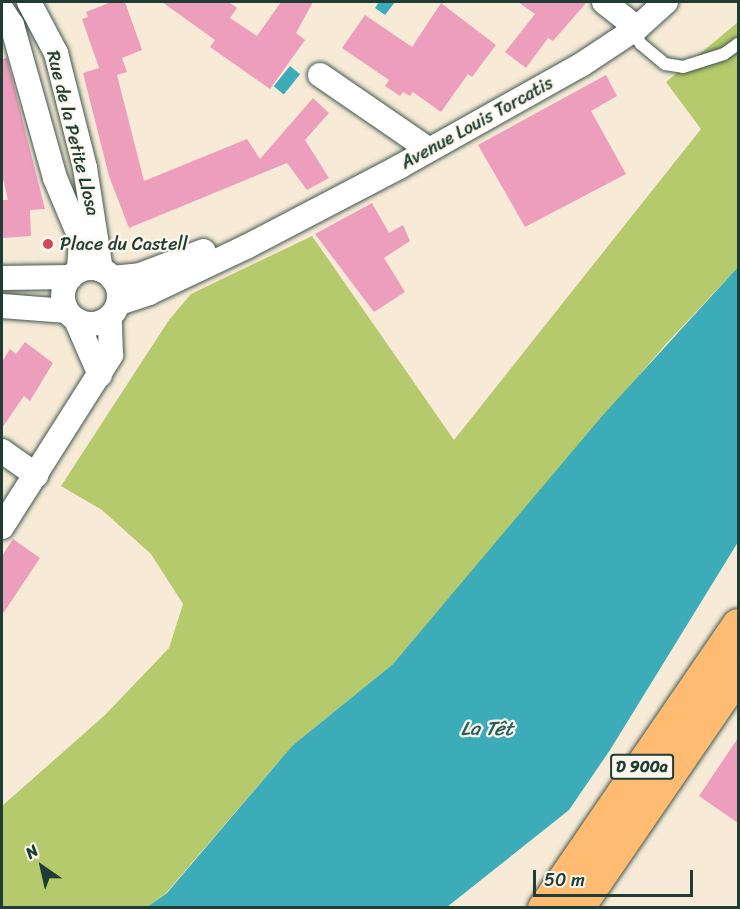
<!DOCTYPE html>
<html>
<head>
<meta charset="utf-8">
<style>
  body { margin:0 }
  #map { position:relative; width:740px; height:909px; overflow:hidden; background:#f7ebd7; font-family:Sriracha,sans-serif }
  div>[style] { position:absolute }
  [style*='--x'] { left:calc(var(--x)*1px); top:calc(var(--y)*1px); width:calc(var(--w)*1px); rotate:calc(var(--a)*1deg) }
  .green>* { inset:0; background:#b5c96d }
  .water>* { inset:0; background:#3cacb9; transform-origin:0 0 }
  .building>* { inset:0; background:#ed9ebd }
  .roads { filter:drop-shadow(0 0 2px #3f574c) drop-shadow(0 0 2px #3f574c) }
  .service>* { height:12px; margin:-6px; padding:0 6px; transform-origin:6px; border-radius:6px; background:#fff }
  .minor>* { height:24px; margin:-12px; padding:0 12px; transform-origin:12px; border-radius:12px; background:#fff }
  .minor>.ring { margin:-12px; padding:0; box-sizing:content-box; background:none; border:24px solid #fff; border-radius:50% }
  .trunk>* { height:33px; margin:-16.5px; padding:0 16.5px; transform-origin:16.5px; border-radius:16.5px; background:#ffbb71 }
  .dots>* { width:16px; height:16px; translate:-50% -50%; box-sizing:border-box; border:3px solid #fbf7ec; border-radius:50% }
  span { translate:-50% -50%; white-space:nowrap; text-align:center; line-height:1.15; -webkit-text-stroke:4.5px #fbf7ec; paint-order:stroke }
  .shield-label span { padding:2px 4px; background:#fbf7ec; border:2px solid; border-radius:4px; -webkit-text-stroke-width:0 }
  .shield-label { font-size:16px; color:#1f3d34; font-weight:700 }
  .street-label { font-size:18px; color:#1f3d34 }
  .poi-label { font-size:18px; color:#1f3d34 }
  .left { translate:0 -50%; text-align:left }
  .water-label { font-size:20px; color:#285e5c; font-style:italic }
  .frame { position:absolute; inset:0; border:3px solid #1f3d34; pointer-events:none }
  .north { position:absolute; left:12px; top:837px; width:60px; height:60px; -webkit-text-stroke:4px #fbf7ec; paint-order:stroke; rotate:326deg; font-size:16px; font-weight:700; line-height:24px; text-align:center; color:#1f3d34 }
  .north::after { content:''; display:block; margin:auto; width:21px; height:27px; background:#1f3d34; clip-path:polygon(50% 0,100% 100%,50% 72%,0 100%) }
  .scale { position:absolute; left:533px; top:870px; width:160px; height:27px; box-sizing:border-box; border:3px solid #1f3d34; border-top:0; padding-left:8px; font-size:18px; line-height:21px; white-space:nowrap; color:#1f3d34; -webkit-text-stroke:4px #fbf7ec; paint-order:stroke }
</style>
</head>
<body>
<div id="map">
  <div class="green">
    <i style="clip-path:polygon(738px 22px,738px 267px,665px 345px,393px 664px,292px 746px,166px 893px,147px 907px,2px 908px,2px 806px,105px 715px,169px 648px,183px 604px,151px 554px,102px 510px,61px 486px,169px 320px,191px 294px,312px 236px,454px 440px,701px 129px,666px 82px)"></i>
  </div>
  <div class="water">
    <i style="clip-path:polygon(379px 2px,395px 2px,385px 15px,375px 8px)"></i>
    <i style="left:290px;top:66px;width:13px;height:26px;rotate:39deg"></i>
    <i style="clip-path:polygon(738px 267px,738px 542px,610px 750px,569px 810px,447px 907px,147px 907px,167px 893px,292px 746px,393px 664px,603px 415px)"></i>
  </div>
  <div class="building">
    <i style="clip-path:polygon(111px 2px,125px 2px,142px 50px,122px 58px,127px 72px,117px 75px,144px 181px,247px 139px,260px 159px,313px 98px,329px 113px,305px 140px,329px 178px,307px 190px,287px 163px,129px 228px,109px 176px,83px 73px,99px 68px,82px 19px,88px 17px,86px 12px)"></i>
    <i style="clip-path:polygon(162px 2px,229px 2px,237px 8px,230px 18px,257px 36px,281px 2px,313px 2px,296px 33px,305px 40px,270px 89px,210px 47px,215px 40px)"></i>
    <i style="clip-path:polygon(518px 2px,587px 2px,553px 41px,548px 38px,526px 68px,505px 52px,535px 14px)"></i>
    <i style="clip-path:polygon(441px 3px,496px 45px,472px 77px,468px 74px,441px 112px,413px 92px,410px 96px,403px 92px,400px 96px,385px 86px,389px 80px,342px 48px,365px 15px,412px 47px)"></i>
    <i style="clip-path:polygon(7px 58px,45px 209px,30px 210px,31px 236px,2px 238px,2px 200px,8px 200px,2px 174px,2px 59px)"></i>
    <i style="clip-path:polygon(606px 75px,617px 96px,591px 111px,626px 174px,525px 227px,478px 145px)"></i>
    <i style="clip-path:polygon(372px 203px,389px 233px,403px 225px,410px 241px,384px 258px,405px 292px,374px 312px,315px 234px)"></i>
    <i style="clip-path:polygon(25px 342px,53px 363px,30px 401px,24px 396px,2px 428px,2px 362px,10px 349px,16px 354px)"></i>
    <i style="clip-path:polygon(13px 539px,40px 558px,2px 615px,2px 556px)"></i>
    <i style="clip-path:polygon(738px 738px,738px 823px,699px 796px)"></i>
  </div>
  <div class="roads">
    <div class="service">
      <i style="--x:632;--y:31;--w:16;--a:55"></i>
      <i style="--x:641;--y:44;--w:31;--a:40"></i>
      <i style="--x:665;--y:64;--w:18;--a:9"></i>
      <i style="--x:683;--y:67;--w:43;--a:-17.6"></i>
      <i style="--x:724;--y:54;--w:17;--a:-36"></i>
    </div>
    <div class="minor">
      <i style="--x:29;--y:2;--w:58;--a:62.1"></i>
      <i style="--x:56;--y:53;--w:119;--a:75.8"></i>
      <i style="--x:85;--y:168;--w:103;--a:81.1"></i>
      <i style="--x:604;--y:2;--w:42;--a:38.2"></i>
      <i style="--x:2;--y:10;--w:18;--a:56"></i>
      <i style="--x:12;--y:25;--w:159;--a:74.3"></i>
      <i style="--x:55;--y:178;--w:67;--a:67.2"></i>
      <i style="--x:81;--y:240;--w:31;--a:94"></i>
      <i style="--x:320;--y:75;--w:131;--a:34.4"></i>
      <i class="ring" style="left:63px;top:268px;width:32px;height:32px"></i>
      <i style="--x:2;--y:278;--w:69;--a:-0.8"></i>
      <i style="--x:112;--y:278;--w:28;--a:-6"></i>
      <i style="--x:140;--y:275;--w:68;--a:-20.6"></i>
      <i style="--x:119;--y:303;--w:32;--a:-18"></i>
      <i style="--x:149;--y:293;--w:107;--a:-25.4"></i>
      <i style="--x:246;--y:247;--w:173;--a:-27.6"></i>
      <i style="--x:399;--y:167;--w:209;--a:-29.3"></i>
      <i style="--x:581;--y:65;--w:67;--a:-33.5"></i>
      <i style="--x:637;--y:28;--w:39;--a:-42"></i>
      <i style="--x:2;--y:306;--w:65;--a:4.4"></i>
      <i style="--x:76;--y:320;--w:60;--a:66.4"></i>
      <i style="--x:2;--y:451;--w:42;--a:35.2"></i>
      <i style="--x:2;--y:527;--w:204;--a:-57.6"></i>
      <i style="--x:111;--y:355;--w:37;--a:-92"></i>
    </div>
    <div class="trunk">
      <i style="--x:544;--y:908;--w:343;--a:-55.6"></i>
      <i style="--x:577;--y:908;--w:285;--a:-55.6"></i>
    </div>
  </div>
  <div class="dots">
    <i style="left:48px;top:244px;background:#d1495b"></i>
  </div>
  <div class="shield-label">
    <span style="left:642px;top:767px">D 900a</span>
  </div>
  <div class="street-label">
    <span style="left:477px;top:123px;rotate:-29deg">Avenue Louis Torcatis</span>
    <span style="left:73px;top:133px;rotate:76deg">Rue de la Petite Llosa</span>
  </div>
  <div class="poi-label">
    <span class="left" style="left:60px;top:244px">Place du Castell</span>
  </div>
  <div class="water-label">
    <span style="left:487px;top:728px">La Têt</span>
  </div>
  <div class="frame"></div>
  <div class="north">N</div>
  <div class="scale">50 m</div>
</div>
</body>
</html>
